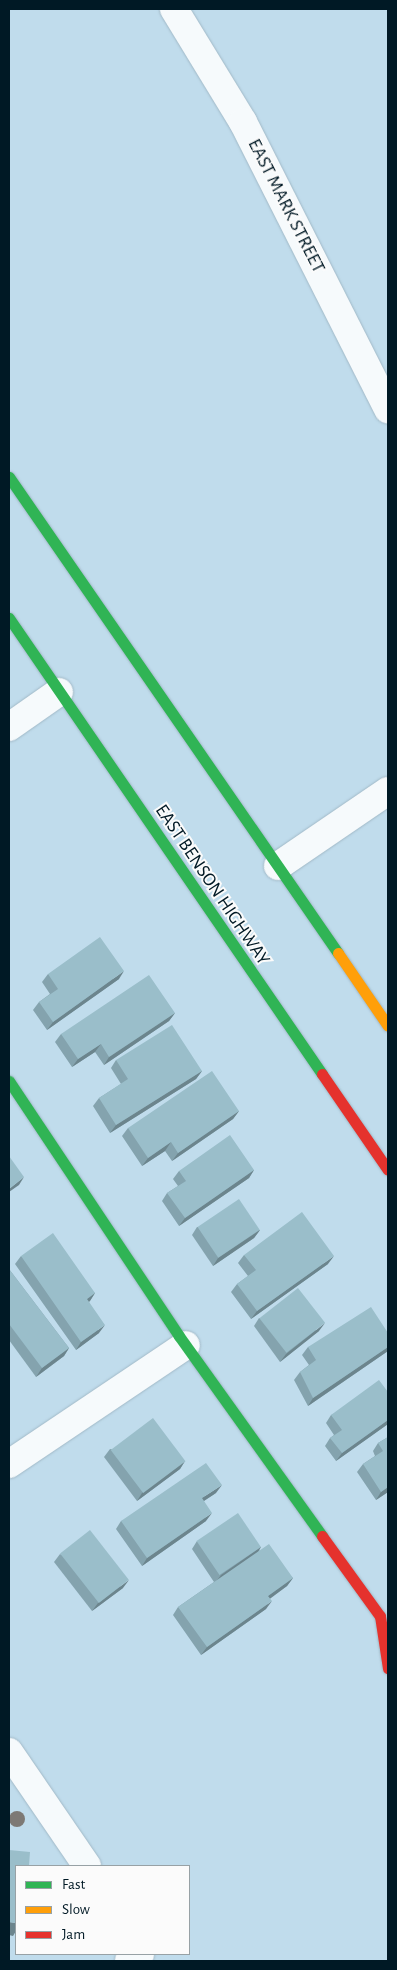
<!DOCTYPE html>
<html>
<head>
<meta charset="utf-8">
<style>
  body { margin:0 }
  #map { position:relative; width:397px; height:1970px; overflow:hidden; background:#c0dcec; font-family:"Alegreya Sans",sans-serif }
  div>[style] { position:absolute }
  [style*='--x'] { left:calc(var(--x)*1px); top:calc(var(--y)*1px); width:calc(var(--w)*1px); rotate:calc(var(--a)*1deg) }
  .roads { filter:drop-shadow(0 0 1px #a1b9c7) drop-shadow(0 0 1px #a1b9c7) }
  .street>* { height:28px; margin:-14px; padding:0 14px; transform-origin:14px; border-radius:14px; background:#f6fafc }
  .fast>* { height:11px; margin:-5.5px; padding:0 5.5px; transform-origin:5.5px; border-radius:5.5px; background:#30b455 }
  .slow>* { height:11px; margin:-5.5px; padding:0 5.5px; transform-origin:5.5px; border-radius:5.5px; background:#ff9f0a }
  .jam>* { height:11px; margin:-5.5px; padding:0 5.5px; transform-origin:5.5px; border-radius:5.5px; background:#e5322d }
  .trees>* { width:16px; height:16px; margin:-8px; border-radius:50%; background:#7d7975 }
  .wall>* { inset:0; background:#84a3ae }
  .shaded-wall>* { inset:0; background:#6c858d }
  .building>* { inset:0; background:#9abeca; transform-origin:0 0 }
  span { translate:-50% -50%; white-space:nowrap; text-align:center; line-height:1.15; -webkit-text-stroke:4px #fbfbfb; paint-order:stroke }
  .street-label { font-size:19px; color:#001925 }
  .frame { position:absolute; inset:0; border:10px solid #001925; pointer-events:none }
  .legend { position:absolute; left:15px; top:1865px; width:175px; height:90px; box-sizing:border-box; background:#fbfbfb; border:1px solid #97a1a5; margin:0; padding:6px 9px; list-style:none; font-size:15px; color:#001925 }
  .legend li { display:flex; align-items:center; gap:10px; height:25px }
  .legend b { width:25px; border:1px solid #97a1a5 }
</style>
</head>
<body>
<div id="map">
  <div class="roads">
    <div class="street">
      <i style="--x:174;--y:9;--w:132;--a:58.6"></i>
      <i style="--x:243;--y:122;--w:322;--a:63.2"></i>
      <i style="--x:9;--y:727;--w:61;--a:-35"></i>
      <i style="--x:278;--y:866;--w:133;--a:-34.3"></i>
      <i style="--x:9;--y:1464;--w:213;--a:-33.9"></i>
      <i style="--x:9;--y:1752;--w:138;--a:55.6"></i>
      <i style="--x:129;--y:1961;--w:13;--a:-32"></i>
    </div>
    <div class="fast">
      <i style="--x:9;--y:477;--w:579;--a:55.35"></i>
      <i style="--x:9;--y:618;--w:553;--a:55.53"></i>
      <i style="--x:9;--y:1081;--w:306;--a:56.3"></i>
      <i style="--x:179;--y:1336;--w:246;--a:54.4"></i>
    </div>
    <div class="slow">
      <i style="--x:338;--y:953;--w:88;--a:55.6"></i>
    </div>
    <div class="jam">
      <i style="--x:322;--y:1074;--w:116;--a:55.5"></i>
      <i style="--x:322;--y:1536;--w:99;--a:54.1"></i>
      <i style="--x:380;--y:1616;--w:53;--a:81.3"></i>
    </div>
  </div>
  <div class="trees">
    <i style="left:17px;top:1819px"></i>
  </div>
  <div class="wall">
    <i style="clip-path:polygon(48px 974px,119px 979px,47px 1030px,33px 1010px,39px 1002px,50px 994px,42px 982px)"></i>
    <i style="clip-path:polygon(175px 1013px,169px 1021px,104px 1065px,95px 1052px,72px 1067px,55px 1042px,61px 1034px)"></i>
    <i style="clip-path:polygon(116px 1060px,202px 1071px,196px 1079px,110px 1133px,93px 1106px,99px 1098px,121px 1084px,111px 1068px)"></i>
    <i style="clip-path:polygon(239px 1111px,233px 1119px,172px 1161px,165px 1151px,142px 1166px,122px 1136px,128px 1128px)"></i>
    <i style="clip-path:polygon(254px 1170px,249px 1178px,179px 1226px,162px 1201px,167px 1193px,178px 1186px,173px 1179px,179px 1171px)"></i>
    <i style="clip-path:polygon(197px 1227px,260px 1230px,254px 1238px,213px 1266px,192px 1235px)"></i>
    <i style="clip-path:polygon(244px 1255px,328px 1264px,251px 1319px,231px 1292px,237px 1284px,248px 1276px,238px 1263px)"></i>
    <i style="clip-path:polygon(21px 1256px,95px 1293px,89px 1302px,99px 1333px,76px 1350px,15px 1264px)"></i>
    <i style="clip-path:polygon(9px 1269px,69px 1348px,64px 1356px,36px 1377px,9px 1340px)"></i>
    <i style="clip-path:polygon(259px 1318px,319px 1331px,280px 1362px,254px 1326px)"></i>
    <i style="clip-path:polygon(388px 1333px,388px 1351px,308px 1406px,294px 1380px,300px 1372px,309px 1365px,302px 1355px,308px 1347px)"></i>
    <i style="clip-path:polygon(388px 1392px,388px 1424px,336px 1461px,325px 1446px,330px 1438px,334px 1435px,326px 1423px,331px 1415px)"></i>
    <i style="clip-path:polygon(388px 1437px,388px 1492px,376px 1500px,357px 1472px,363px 1464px,375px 1456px,373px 1451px,378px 1443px)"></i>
    <i style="clip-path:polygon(110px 1449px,185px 1461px,180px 1469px,137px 1501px,104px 1457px)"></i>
    <i style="clip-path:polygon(216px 1493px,204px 1501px,206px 1521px,142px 1566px,116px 1529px,121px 1521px)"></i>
    <i style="clip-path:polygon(197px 1541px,261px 1547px,259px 1550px,293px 1578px,287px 1586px,270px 1598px,266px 1609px,201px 1655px,173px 1615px,178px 1607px,214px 1582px,192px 1549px)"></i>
    <i style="clip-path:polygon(60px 1554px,123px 1588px,92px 1611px,54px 1562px)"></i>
  </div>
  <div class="shaded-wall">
    <i style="clip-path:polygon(124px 971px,119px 979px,47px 1030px,53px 1022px)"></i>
    <i style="clip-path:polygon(175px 1013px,169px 1021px,104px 1065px,109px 1057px)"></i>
    <i style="clip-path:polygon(101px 1044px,95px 1052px,72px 1067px,78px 1059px)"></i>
    <i style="clip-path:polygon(202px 1071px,196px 1079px,110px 1133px,116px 1125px)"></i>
    <i style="clip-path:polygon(239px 1111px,233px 1119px,172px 1161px,178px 1153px)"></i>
    <i style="clip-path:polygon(171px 1142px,165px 1151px,142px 1166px,148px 1158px)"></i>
    <i style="clip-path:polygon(254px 1170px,249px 1178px,179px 1226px,185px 1218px)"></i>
    <i style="clip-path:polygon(24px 1177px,19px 1185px,9px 1192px,9px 1189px)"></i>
    <i style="clip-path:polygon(260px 1230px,254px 1238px,213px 1266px,218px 1258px)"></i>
    <i style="clip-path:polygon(334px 1256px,328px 1264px,251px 1319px,257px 1311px)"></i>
    <i style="clip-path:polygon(95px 1293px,90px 1301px,81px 1307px,87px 1299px)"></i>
    <i style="clip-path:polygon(325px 1323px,319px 1331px,280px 1362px,286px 1354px)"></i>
    <i style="clip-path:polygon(105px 1325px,99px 1333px,76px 1350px,81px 1342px)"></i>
    <i style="clip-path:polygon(388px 1347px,388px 1351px,308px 1406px,313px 1398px)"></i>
    <i style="clip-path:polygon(69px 1348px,64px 1356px,36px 1377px,42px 1368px)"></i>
    <i style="clip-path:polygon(388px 1420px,388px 1424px,336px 1461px,342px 1453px)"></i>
    <i style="clip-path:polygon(185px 1461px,180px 1469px,137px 1501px,142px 1493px)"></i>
    <i style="clip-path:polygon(222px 1485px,216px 1493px,196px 1506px,202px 1498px)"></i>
    <i style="clip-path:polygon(388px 1487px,388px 1492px,376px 1500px,381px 1492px)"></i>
    <i style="clip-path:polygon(212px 1513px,206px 1521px,142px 1566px,147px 1558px)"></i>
    <i style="clip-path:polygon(261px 1547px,256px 1555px,215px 1583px,221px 1575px)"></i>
    <i style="clip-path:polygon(293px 1578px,287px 1586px,263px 1604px,268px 1596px)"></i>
    <i style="clip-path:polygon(129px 1580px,123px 1588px,92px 1611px,98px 1603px)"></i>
    <i style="clip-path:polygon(272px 1601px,266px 1609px,201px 1655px,207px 1647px)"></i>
    <i style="clip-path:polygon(9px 1922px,16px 1923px,16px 1931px,13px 1936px,9px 1935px)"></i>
  </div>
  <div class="building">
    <i style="clip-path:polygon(100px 937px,124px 971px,53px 1022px,39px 1002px,58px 989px,48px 974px)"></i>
    <i style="clip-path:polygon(149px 975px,175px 1013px,109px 1057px,101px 1044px,78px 1059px,61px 1034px)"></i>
    <i style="clip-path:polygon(172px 1025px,202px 1071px,116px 1125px,99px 1098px,128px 1079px,116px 1060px)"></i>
    <i style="clip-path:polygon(212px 1071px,239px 1111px,178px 1153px,171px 1142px,148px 1158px,128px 1128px)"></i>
    <i style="clip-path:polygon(230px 1135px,254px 1170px,185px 1218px,167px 1193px,186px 1181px,179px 1171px)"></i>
    <i style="clip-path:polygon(9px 1156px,24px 1177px,9px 1189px)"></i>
    <i style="left:239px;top:1199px;width:37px;height:50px;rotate:56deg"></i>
    <i style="clip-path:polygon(302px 1212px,334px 1256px,257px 1311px,237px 1284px,256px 1270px,244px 1255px)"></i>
    <i style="clip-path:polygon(53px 1233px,95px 1293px,87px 1299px,105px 1325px,81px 1342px,21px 1256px)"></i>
    <i style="clip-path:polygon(9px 1269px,69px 1348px,42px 1368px,9px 1324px)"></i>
    <i style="left:298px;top:1288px;width:44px;height:49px;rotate:52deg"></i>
    <i style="clip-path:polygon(371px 1307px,388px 1333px,388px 1347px,313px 1398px,300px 1372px,316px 1360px,308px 1347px)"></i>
    <i style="clip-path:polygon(379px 1380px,388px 1392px,388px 1420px,342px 1453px,330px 1438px,342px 1430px,331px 1415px)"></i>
    <i style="left:153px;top:1418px;width:54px;height:53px;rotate:53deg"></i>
    <i style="clip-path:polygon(388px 1437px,388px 1487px,381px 1492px,363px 1464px,383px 1451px,378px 1443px)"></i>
    <i style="clip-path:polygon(206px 1463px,222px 1485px,202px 1498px,212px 1513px,147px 1558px,121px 1521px)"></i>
    <i style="left:238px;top:1513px;width:41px;height:50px;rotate:56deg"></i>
    <i style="left:90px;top:1530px;width:63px;height:38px;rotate:52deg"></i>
    <i style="clip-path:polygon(269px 1544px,293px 1578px,268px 1596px,272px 1601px,207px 1647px,178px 1607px)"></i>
    <i style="clip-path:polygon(9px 1850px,30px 1852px,29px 1866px,16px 1866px,16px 1923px,9px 1922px)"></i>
  </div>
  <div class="street-label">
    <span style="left:286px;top:206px;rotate:63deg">EAST MARK STREET</span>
    <span style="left:212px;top:885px;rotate:56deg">EAST BENSON HIGHWAY</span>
  </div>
  <div class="frame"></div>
  <ul class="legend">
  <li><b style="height:6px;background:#30b455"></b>Fast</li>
  <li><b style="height:6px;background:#ff9f0a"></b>Slow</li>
  <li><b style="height:6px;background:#e5322d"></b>Jam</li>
  </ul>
</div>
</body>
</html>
